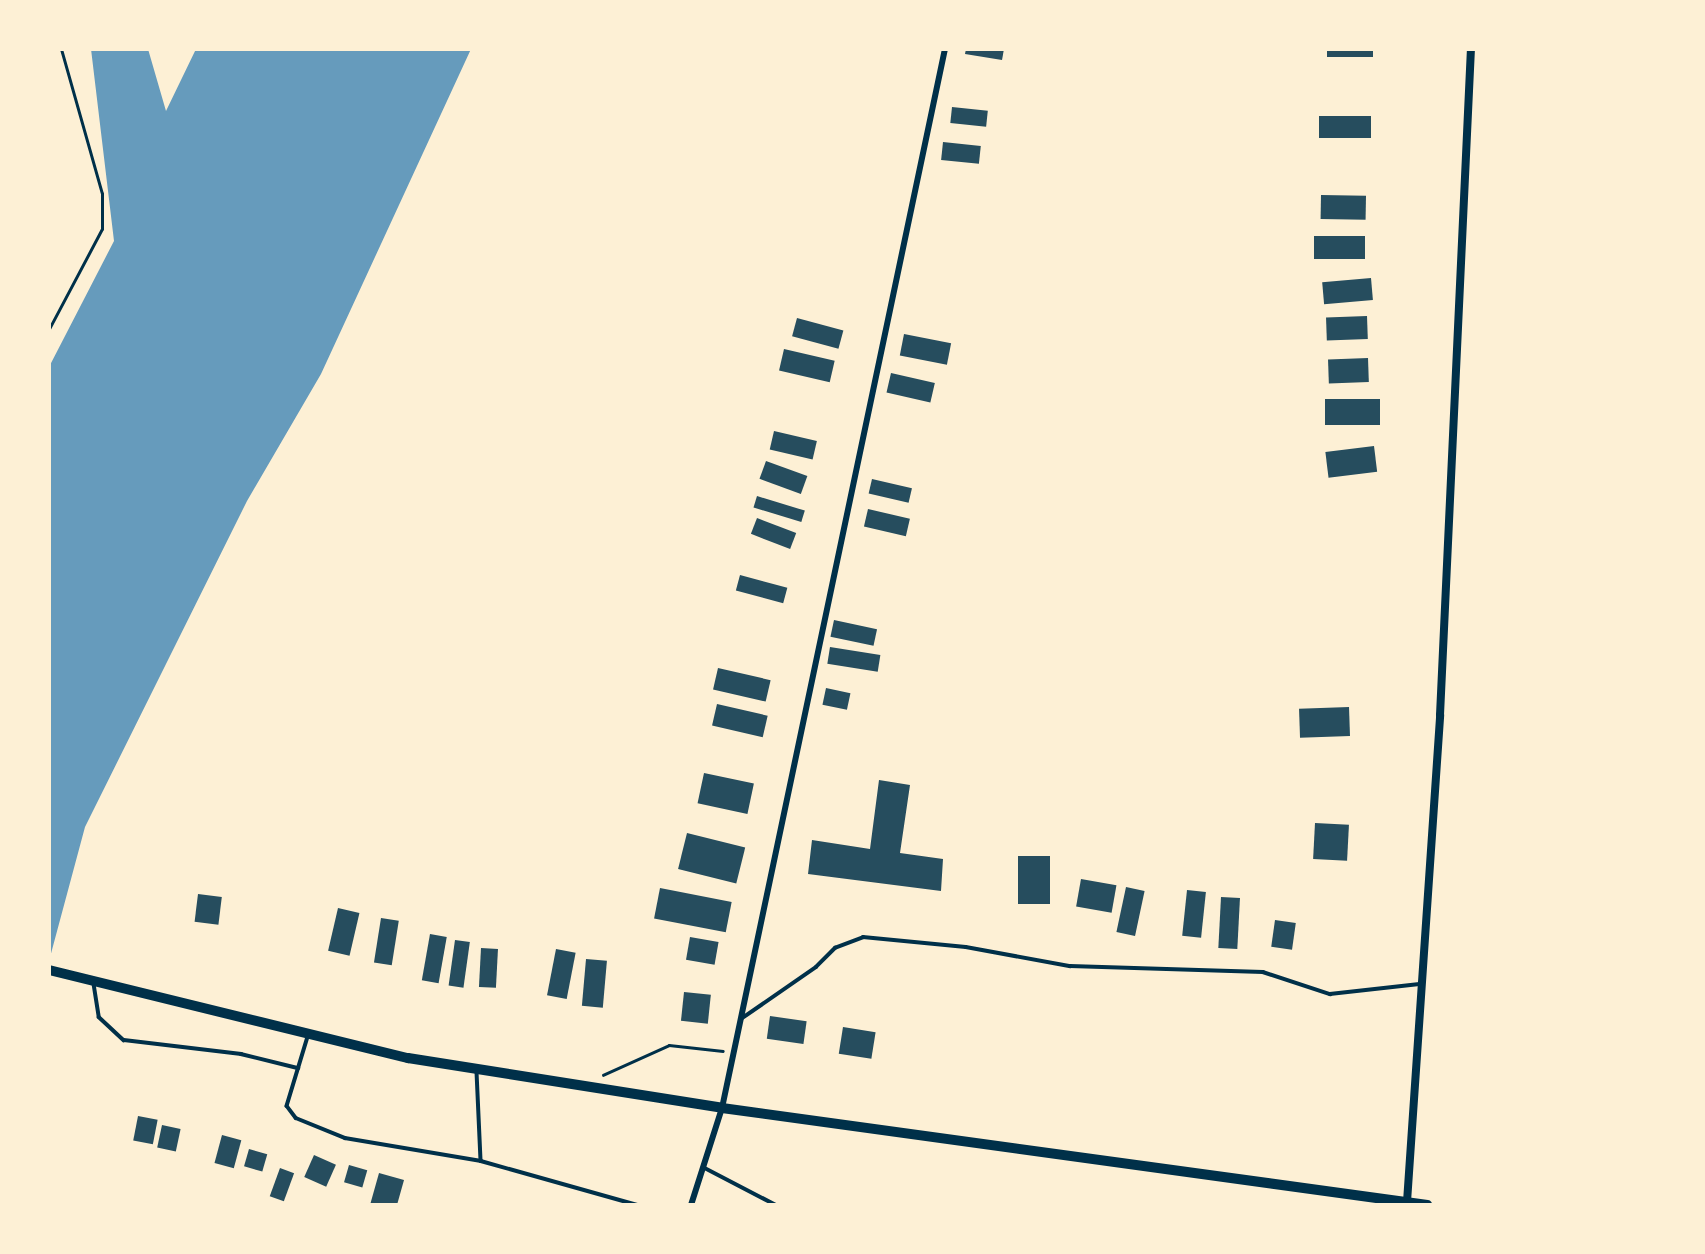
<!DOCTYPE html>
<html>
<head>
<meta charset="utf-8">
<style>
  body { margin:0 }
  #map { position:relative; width:1705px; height:1254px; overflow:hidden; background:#fdf0d5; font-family:Inter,sans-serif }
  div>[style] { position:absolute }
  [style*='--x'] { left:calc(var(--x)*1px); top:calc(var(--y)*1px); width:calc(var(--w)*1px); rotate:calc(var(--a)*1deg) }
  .water>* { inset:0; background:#669bbc }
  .building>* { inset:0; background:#264d5e; transform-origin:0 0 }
  .path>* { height:2.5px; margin:-1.25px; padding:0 1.25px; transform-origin:1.25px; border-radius:1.25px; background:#003049 }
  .service>* { height:3.5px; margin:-1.75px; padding:0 1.75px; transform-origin:1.75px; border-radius:1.75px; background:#003049 }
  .minor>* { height:6px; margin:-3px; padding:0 3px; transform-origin:3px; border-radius:3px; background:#003049 }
  .tertiary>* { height:8px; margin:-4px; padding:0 4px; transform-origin:4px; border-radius:4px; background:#003049 }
  .primary>* { height:10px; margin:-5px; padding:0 5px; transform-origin:5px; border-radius:5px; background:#003049 }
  span { translate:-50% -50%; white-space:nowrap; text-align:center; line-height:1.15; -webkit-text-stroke:7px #fdf0d5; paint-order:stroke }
  .frame { position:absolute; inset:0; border:51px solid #fdf0d5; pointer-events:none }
</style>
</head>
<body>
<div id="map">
  <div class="water">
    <i style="clip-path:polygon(91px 49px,148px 49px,166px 111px,196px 49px,471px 49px,321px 374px,247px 501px,85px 827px,49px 961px,49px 367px,114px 241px)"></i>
  </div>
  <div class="building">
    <i style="clip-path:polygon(966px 49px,1004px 49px,1002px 60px,965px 54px)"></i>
    <i style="left:1327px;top:49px;width:46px;height:8px"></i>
    <i style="left:952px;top:107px;width:36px;height:16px;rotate:6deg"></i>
    <i style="left:1319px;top:116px;width:52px;height:22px"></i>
    <i style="left:943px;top:142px;width:38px;height:18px;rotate:6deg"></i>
    <i style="left:1321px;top:195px;width:45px;height:24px;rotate:1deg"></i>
    <i style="left:1365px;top:236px;width:23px;height:51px;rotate:90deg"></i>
    <i style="left:1371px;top:278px;width:22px;height:49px;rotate:85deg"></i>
    <i style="left:1367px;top:316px;width:23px;height:41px;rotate:88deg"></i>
    <i style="left:797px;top:318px;width:48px;height:19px;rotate:15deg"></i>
    <i style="left:904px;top:334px;width:48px;height:22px;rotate:11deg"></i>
    <i style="left:784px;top:349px;width:52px;height:22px;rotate:13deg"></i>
    <i style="left:1368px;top:358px;width:24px;height:40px;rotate:88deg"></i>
    <i style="left:891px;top:373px;width:45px;height:20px;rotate:13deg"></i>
    <i style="left:1325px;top:399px;width:55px;height:26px"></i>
    <i style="left:774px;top:431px;width:44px;height:19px;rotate:13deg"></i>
    <i style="left:1374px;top:446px;width:26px;height:49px;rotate:83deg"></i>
    <i style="left:766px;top:461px;width:44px;height:19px;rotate:20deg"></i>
    <i style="left:872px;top:479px;width:41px;height:15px;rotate:13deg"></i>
    <i style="left:757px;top:496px;width:50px;height:12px;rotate:17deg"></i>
    <i style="left:868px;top:509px;width:43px;height:18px;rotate:13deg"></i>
    <i style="left:757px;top:518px;width:42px;height:17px;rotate:21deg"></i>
    <i style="left:740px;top:575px;width:49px;height:16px;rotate:15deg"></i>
    <i style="left:834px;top:620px;width:44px;height:17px;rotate:12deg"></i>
    <i style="left:830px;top:647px;width:51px;height:17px;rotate:9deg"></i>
    <i style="left:718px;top:668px;width:54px;height:22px;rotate:13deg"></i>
    <i style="left:826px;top:688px;width:25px;height:17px;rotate:12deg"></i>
    <i style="left:717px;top:704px;width:52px;height:22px;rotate:13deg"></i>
    <i style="left:1349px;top:707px;width:29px;height:50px;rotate:88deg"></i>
    <i style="left:704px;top:773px;width:51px;height:31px;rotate:12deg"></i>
    <i style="clip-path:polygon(879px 780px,910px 785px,900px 853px,943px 859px,941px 891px,808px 874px,812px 840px,870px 849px)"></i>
    <i style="left:1315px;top:823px;width:34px;height:36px;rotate:3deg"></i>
    <i style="left:687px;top:833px;width:60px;height:37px;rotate:14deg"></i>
    <i style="left:1018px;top:856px;width:32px;height:48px"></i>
    <i style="left:1081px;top:879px;width:36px;height:28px;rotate:10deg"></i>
    <i style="left:1126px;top:887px;width:19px;height:46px;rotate:12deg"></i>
    <i style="left:660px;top:888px;width:73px;height:31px;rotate:11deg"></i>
    <i style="left:1187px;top:890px;width:19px;height:46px;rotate:6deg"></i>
    <i style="left:198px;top:894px;width:24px;height:28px;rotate:7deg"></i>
    <i style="left:1221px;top:897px;width:19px;height:51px;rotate:3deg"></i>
    <i style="left:338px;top:908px;width:22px;height:44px;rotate:13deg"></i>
    <i style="left:381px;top:918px;width:18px;height:45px;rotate:9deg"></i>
    <i style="left:1275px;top:920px;width:21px;height:27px;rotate:8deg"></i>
    <i style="left:430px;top:934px;width:17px;height:47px;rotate:10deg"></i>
    <i style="left:690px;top:937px;width:29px;height:23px;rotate:10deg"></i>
    <i style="left:455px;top:940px;width:15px;height:46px;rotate:8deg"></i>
    <i style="left:481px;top:948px;width:17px;height:39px;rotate:3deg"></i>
    <i style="left:556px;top:949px;width:20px;height:47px;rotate:11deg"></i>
    <i style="left:586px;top:959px;width:21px;height:47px;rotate:5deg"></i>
    <i style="left:684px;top:992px;width:27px;height:29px;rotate:6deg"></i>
    <i style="left:770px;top:1016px;width:37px;height:23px;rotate:8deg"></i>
    <i style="left:843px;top:1027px;width:33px;height:27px;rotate:9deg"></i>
    <i style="left:138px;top:1116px;width:20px;height:25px;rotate:11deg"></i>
    <i style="left:162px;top:1125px;width:19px;height:23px;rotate:12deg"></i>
    <i style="left:222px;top:1135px;width:20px;height:29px;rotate:15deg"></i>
    <i style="left:249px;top:1149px;width:19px;height:18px;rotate:16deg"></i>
    <i style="left:314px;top:1155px;width:24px;height:24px;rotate:24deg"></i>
    <i style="left:349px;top:1165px;width:19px;height:18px;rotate:16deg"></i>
    <i style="left:280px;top:1168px;width:15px;height:30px;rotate:20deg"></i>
    <i style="clip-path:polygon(379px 1173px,404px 1180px,397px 1205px,370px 1205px)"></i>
  </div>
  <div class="path">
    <i style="--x:49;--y:329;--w:113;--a:-62.1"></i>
    <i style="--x:102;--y:229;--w:35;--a:-90"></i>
    <i style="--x:102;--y:194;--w:151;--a:-105.8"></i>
    <i style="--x:603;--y:1075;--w:72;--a:-24.4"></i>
    <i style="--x:669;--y:1045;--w:54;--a:6.3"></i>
  </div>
  <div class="service">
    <i style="--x:94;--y:984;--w:33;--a:81"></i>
    <i style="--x:99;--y:1017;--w:34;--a:43"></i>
    <i style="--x:124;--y:1040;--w:118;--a:6.8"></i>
    <i style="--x:241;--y:1054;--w:59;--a:13.8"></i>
    <i style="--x:741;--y:1019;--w:91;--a:-34.7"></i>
    <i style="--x:816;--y:967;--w:27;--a:-45"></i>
    <i style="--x:835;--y:948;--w:30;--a:-21"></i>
    <i style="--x:863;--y:937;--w:103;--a:5.5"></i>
    <i style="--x:966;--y:947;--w:106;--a:10.4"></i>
    <i style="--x:1070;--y:966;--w:193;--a:1.8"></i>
    <i style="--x:1263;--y:972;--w:71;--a:18.2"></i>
    <i style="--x:1330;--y:994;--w:92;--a:-6.3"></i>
    <i style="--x:308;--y:1037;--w:72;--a:106.9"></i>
    <i style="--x:287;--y:1106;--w:15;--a:53"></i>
    <i style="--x:296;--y:1118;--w:53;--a:22.2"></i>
    <i style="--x:345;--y:1138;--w:138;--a:9.6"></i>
    <i style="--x:481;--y:1161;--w:163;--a:15.7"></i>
    <i style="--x:477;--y:1072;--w:89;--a:87.4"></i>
    <i style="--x:703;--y:1167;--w:82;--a:27.5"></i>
  </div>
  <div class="minor">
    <i style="--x:691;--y:1205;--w:102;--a:-72.3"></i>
    <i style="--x:722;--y:1108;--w:1082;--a:-78.11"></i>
  </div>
  <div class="tertiary">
    <i style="--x:1407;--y:1202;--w:488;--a:-86.1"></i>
    <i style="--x:1440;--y:715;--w:667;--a:-87.34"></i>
  </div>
  <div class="primary">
    <i style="--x:49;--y:970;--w:370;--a:13.8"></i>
    <i style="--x:408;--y:1058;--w:318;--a:9"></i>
    <i style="--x:722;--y:1108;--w:712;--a:7.83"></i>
  </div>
  <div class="frame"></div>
</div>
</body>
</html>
